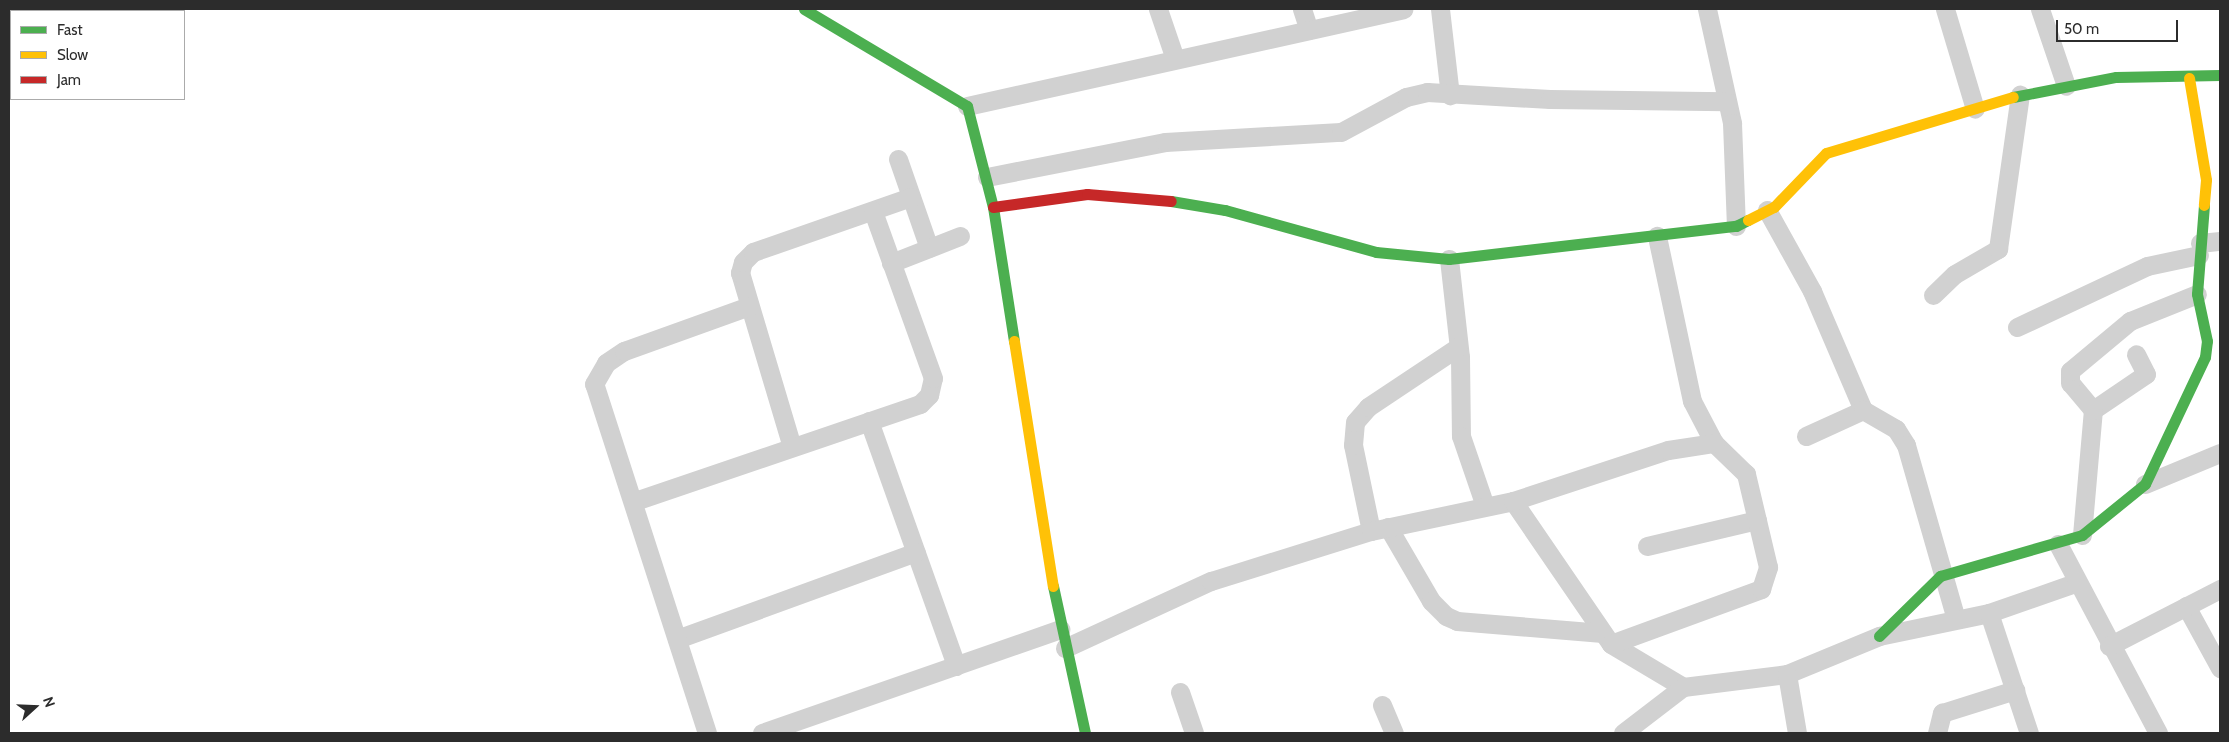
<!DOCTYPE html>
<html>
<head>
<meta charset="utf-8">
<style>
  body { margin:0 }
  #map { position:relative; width:2229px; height:742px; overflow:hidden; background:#fff; font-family:Cabin,sans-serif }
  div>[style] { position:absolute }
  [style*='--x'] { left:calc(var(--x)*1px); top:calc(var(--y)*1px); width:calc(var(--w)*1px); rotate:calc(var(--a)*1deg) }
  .street>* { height:19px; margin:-9.5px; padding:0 9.5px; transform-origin:9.5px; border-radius:9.5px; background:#d1d1d1 }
  .fast>* { height:11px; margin:-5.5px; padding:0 5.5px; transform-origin:5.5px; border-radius:5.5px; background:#4caf50 }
  .slow>* { height:11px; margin:-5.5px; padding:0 5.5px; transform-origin:5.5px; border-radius:5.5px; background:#ffc107 }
  .jam>* { height:11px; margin:-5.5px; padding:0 5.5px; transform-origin:5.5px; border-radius:5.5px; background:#c62828 }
  span { translate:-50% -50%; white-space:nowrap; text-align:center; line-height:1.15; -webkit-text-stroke:5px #fff; paint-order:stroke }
  .frame { position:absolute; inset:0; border:10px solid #2c2c2c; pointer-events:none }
  .legend { position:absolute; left:10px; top:10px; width:175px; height:90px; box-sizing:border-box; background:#fff; border:1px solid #ababab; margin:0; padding:6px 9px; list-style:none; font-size:15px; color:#2c2c2c }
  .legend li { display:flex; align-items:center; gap:10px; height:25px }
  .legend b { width:25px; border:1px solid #ababab }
  .north { position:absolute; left:10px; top:682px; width:50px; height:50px; -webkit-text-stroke:4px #fff; paint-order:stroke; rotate:70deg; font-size:14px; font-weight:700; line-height:20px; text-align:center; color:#2c2c2c }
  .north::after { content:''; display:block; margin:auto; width:18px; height:22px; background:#2c2c2c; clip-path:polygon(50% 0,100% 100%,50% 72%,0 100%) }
  .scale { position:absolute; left:2056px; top:20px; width:122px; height:22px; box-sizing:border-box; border:2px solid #2c2c2c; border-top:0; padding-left:6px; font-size:15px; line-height:18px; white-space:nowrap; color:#2c2c2c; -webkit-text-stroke:4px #fff; paint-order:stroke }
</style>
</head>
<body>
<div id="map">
  <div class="street">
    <i style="--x:1158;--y:9;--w:53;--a:71.2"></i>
    <i style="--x:1302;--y:9;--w:22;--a:72"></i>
    <i style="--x:1440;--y:9;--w:87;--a:83.4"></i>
    <i style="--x:1707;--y:9;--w:117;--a:77.6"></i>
    <i style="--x:1732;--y:123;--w:103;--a:87.8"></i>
    <i style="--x:1945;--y:9;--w:104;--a:73.3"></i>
    <i style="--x:2040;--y:9;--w:81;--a:71.3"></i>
    <i style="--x:967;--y:106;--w:447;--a:-12.5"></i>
    <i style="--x:898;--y:159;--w:94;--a:70.8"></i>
    <i style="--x:987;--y:177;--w:181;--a:-11.1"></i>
    <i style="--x:1165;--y:142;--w:176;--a:-3.3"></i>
    <i style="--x:1341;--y:132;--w:74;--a:-28.3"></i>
    <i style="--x:1406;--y:97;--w:22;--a:-13"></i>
    <i style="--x:1427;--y:92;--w:123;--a:3.3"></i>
    <i style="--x:1550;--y:99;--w:176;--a:0.7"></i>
    <i style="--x:1767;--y:210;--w:93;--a:60.9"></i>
    <i style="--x:1812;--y:291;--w:129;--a:66.8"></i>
    <i style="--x:2200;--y:243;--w:20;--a:-6"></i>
    <i style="--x:1449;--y:259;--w:99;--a:83.6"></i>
    <i style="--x:1460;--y:357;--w:79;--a:89.3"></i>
    <i style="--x:1461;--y:436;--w:74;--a:71.1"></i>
    <i style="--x:891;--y:263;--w:74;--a:-21.4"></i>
    <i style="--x:1933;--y:295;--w:30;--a:-44"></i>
    <i style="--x:1955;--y:274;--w:50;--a:-30.2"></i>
    <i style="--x:1998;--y:249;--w:156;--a:-81.9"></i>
    <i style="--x:2017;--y:327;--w:144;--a:-25.1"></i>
    <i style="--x:2147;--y:266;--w:53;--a:-11.9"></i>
    <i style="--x:2093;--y:410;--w:64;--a:-34.2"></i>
    <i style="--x:2146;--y:374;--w:22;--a:-117"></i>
    <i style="--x:869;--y:421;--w:260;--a:70.4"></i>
    <i style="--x:1806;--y:436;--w:63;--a:-24.5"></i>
    <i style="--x:1863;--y:410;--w:38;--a:30"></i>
    <i style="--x:1896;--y:429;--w:19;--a:58"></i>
    <i style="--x:1906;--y:445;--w:181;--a:74"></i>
    <i style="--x:792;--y:447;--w:182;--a:-106.6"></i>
    <i style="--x:740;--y:273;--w:11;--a:-75"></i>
    <i style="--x:743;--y:262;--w:14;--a:-45"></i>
    <i style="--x:753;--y:252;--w:167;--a:-19.2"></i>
    <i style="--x:2145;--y:484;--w:81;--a:-22.5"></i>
    <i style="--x:635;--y:501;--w:301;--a:-18.8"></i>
    <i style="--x:920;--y:404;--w:13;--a:-45"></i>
    <i style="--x:929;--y:395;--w:17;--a:-77"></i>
    <i style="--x:933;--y:378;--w:177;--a:-109.8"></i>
    <i style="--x:1513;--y:501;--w:173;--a:55.6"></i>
    <i style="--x:1611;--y:644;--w:84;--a:30.8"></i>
    <i style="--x:1683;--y:687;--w:105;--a:-7.1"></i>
    <i style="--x:1787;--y:674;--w:100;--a:-22.4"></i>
    <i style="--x:1879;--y:636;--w:112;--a:-11.8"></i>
    <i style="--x:1989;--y:613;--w:91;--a:-19.2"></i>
    <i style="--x:1388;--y:527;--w:86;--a:59.8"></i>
    <i style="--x:1431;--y:601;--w:21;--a:45"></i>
    <i style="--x:1446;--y:616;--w:12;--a:24"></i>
    <i style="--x:1457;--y:621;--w:146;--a:4.7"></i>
    <i style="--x:1371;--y:531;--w:88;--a:-101.8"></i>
    <i style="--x:1353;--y:445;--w:23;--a:-85"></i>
    <i style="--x:1355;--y:422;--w:20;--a:-49"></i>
    <i style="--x:1368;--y:407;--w:108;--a:-33.7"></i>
    <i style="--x:2082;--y:535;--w:125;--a:-85"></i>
    <i style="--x:2093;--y:410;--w:35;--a:-130"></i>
    <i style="--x:2070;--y:383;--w:12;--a:-90"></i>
    <i style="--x:2070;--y:371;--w:78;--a:-39.8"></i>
    <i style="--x:2130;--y:321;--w:72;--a:-21.9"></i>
    <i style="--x:2058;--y:544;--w:214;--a:62.1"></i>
    <i style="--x:1647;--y:546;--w:113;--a:-13.3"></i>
    <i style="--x:2186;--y:606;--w:71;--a:61.3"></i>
    <i style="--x:1989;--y:613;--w:126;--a:71.6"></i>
    <i style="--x:677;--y:639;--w:254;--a:-20"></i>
    <i style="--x:1611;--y:644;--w:160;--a:-20.1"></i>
    <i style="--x:1761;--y:589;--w:23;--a:-72"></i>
    <i style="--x:1768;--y:567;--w:96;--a:-103.3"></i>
    <i style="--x:1746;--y:474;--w:45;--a:-135.9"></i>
    <i style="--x:1714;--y:443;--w:47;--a:-117.6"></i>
    <i style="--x:1692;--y:401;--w:169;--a:-102"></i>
    <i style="--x:2109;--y:646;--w:125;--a:-27.2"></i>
    <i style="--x:1065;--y:648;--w:161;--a:-24.7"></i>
    <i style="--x:1211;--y:581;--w:168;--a:-17.4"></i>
    <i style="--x:1371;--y:531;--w:145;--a:-11.9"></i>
    <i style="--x:1513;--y:501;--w:163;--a:-18.2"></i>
    <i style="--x:1668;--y:450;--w:47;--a:-8.7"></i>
    <i style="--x:1787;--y:674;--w:60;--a:80.4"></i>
    <i style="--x:1180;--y:692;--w:43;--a:71.1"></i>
    <i style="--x:1382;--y:705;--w:30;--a:67"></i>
    <i style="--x:707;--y:733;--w:367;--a:-107.9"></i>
    <i style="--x:594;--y:384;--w:24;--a:-60"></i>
    <i style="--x:606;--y:363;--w:22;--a:-34"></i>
    <i style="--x:624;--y:351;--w:133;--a:-19.8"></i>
    <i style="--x:762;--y:733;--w:316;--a:-19.2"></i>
    <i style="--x:1623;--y:733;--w:76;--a:-37.5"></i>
    <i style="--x:1937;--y:733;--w:21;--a:-76"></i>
    <i style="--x:1942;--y:713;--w:77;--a:-17.5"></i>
  </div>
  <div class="fast">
    <i style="--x:804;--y:9;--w:190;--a:30.8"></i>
    <i style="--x:967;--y:106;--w:104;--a:75.6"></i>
    <i style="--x:993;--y:207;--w:136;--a:81.1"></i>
    <i style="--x:2013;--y:97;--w:105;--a:-11"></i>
    <i style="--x:2116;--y:77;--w:104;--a:-1.1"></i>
    <i style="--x:1171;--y:201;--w:55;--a:9.5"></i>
    <i style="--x:1225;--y:210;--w:157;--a:15.5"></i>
    <i style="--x:1376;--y:252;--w:73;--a:5.5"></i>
    <i style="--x:1449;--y:259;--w:289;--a:-6.6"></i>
    <i style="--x:1736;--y:226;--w:13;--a:-27"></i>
    <i style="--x:1053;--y:586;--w:150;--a:77.7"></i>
    <i style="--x:1879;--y:636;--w:86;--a:-44.5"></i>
    <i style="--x:1940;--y:576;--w:148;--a:-16.1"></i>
    <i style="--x:2082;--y:535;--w:81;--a:-39"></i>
    <i style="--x:2145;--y:484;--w:140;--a:-64.7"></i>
    <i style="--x:2205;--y:357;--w:16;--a:-83"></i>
    <i style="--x:2207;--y:341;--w:48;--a:-102"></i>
    <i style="--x:2197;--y:294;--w:89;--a:-85.5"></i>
  </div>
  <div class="slow">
    <i style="--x:2189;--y:78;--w:103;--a:80.5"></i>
    <i style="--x:2206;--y:180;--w:25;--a:95"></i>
    <i style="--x:1748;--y:220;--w:29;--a:-27"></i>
    <i style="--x:1774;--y:207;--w:75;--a:-46.1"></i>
    <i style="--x:1826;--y:153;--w:195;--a:-16.7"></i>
    <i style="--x:1014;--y:341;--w:248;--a:81"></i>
  </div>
  <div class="jam">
    <i style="--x:993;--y:207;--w:95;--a:-7.9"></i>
    <i style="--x:1087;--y:194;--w:84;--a:4.8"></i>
  </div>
  <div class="frame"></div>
  <ul class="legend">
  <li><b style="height:6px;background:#4caf50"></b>Fast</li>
  <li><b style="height:6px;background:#ffc107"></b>Slow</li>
  <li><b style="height:6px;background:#c62828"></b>Jam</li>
  </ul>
  <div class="north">N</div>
  <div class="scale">50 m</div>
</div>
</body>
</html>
